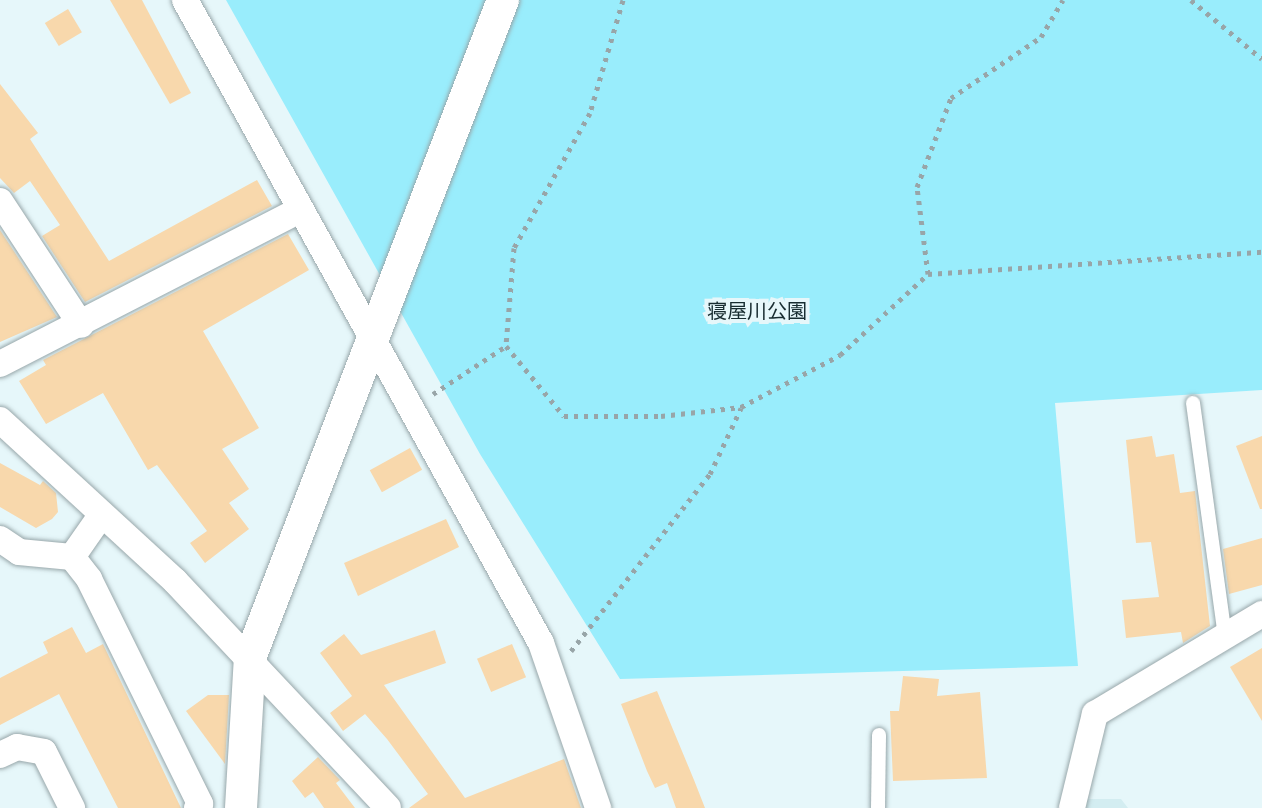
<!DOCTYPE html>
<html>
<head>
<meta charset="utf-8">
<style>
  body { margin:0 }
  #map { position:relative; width:1262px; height:808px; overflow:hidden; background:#e6f7fa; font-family:"IBM Plex Sans","Noto Sans JP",sans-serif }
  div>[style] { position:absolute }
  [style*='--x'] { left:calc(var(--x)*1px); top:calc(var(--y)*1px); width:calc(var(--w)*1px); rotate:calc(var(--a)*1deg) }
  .built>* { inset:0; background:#d3edf1 }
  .green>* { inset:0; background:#99edfc }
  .building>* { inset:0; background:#f8d8ac; transform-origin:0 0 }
  .path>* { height:5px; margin-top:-2.5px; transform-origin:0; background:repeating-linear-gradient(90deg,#98a5a8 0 4px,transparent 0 10px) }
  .roads { filter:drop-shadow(0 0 2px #98a7aa) drop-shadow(0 0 2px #98a7aa) }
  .service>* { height:14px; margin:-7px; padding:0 7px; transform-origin:7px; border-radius:7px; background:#fff }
  .minor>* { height:26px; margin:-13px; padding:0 13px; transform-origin:13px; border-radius:13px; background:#fff }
  .tertiary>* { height:32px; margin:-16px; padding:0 16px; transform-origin:16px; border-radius:16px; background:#fff }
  span { translate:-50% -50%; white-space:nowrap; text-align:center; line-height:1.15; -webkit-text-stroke:8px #e6f7fa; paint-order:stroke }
  .park-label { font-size:20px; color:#182d31 }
</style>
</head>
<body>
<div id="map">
  <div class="built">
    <i style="clip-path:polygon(1083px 799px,1121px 799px,1128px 808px,1081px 808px)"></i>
  </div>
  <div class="green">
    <i style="clip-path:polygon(226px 0,1262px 0,1262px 390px,1055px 403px,1078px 666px,620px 679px,480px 454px)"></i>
  </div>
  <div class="building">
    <i style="clip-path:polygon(110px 0,142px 0,191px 93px,170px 104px)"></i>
    <i style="left:68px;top:9px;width:27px;height:27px;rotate:59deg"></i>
    <i style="clip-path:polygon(0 84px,38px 133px,30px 139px,109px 261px,257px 180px,272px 206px,85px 302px,42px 236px,60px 225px,30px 181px,14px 193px,0 178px)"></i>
    <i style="clip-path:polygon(0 230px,57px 317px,0 342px)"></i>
    <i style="clip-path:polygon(288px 234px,309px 270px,203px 331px,259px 428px,222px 449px,249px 489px,229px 503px,249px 529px,205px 563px,190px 543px,207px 531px,157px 465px,148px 470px,103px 393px,46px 424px,19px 381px,46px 365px,43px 360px)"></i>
    <i style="clip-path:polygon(1152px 436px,1156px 457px,1174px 454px,1180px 493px,1195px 491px,1210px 626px,1183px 643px,1181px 632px,1126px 638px,1122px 600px,1159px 597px,1151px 542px,1136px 543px,1126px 440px)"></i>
    <i style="clip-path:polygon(1262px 436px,1262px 509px,1260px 509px,1236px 446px)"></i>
    <i style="left:410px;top:448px;width:25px;height:46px;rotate:61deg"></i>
    <i style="clip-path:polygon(0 463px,40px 485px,43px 481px,56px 493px,58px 512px,52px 519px,36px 528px,0 507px)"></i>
    <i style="clip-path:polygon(446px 519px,459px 547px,358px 596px,344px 563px)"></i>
    <i style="clip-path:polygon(1262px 538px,1262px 585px,1229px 594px,1223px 549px)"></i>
    <i style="clip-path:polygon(72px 627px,86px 653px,103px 644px,181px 808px,118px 808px,59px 694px,0 725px,0 678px,48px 653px,43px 642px)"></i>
    <i style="clip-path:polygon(435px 630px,446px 663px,384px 685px,465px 798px,564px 759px,581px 808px,409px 808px,428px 794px,387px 739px,365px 714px,343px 731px,330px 713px,352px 696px,320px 653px,344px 634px,361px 655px)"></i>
    <i style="left:512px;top:644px;width:36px;height:38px;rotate:67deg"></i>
    <i style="clip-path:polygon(1262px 648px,1262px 721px,1230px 667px)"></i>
    <i style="clip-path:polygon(903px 676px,939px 679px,937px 696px,980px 692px,987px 778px,893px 781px,890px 711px,899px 711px)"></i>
    <i style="clip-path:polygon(657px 691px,694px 780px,705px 808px,676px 808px,667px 783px,655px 788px,647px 771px,621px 704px)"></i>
    <i style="clip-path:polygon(208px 695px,229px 695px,225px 764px,186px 711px)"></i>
    <i style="clip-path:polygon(318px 757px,340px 780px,336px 783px,355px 808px,324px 808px,313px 792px,305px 798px,292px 781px)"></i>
  </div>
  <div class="path">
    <i style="--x:623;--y:0;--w:118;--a:106.3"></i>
    <i style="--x:590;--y:113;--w:155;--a:119.4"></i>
    <i style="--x:514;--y:248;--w:98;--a:94.7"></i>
    <i style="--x:506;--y:346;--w:91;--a:50.4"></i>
    <i style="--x:564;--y:416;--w:97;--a:0"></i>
    <i style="--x:661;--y:416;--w:81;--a:-6.4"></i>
    <i style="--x:741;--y:407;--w:112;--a:-27.7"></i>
    <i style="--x:840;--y:355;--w:120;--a:-42.6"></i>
    <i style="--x:928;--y:274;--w:88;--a:-97.2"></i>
    <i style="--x:917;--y:187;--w:95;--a:-69.1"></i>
    <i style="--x:951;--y:98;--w:109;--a:-34.1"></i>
    <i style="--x:1041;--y:37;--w:43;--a:-59.3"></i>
    <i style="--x:1191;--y:0;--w:92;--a:39.7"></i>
    <i style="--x:928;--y:274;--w:335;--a:-3.8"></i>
    <i style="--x:433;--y:394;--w:87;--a:-33.3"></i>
    <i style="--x:571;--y:651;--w:225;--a:-51.9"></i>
    <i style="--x:710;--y:474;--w:73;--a:-64.8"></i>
  </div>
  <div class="roads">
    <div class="service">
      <i style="--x:1193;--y:403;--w:235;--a:82.2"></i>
      <i style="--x:878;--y:808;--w:73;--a:-89.2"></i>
    </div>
    <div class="minor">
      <i style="--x:185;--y:0;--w:735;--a:61.03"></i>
      <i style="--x:541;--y:643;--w:175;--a:70.9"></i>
      <i style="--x:0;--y:201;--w:148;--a:56.8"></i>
      <i style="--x:0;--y:364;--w:335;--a:-27.2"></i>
      <i style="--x:0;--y:420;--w:238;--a:42.6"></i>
      <i style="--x:175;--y:581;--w:311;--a:46.8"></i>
      <i style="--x:0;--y:539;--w:23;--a:34"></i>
      <i style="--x:19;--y:552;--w:53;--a:5.4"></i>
      <i style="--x:72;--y:557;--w:52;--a:-55.1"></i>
      <i style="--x:72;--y:557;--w:28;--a:52"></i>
      <i style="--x:89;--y:579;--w:251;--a:63.7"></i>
      <i style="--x:200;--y:804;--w:5;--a:127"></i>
      <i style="--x:0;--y:755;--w:19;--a:-25"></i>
      <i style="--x:17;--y:747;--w:27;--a:10"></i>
      <i style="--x:44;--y:752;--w:63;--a:63.4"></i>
      <i style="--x:1072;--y:808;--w:97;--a:-76.3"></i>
      <i style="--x:1095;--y:714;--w:195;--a:-30.9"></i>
    </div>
    <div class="tertiary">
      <i style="--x:241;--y:808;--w:150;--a:-86.6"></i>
      <i style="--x:250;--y:658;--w:705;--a:-68.97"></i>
    </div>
  </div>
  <div class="park-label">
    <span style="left:757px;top:310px">寝屋川公園</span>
  </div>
</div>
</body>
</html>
